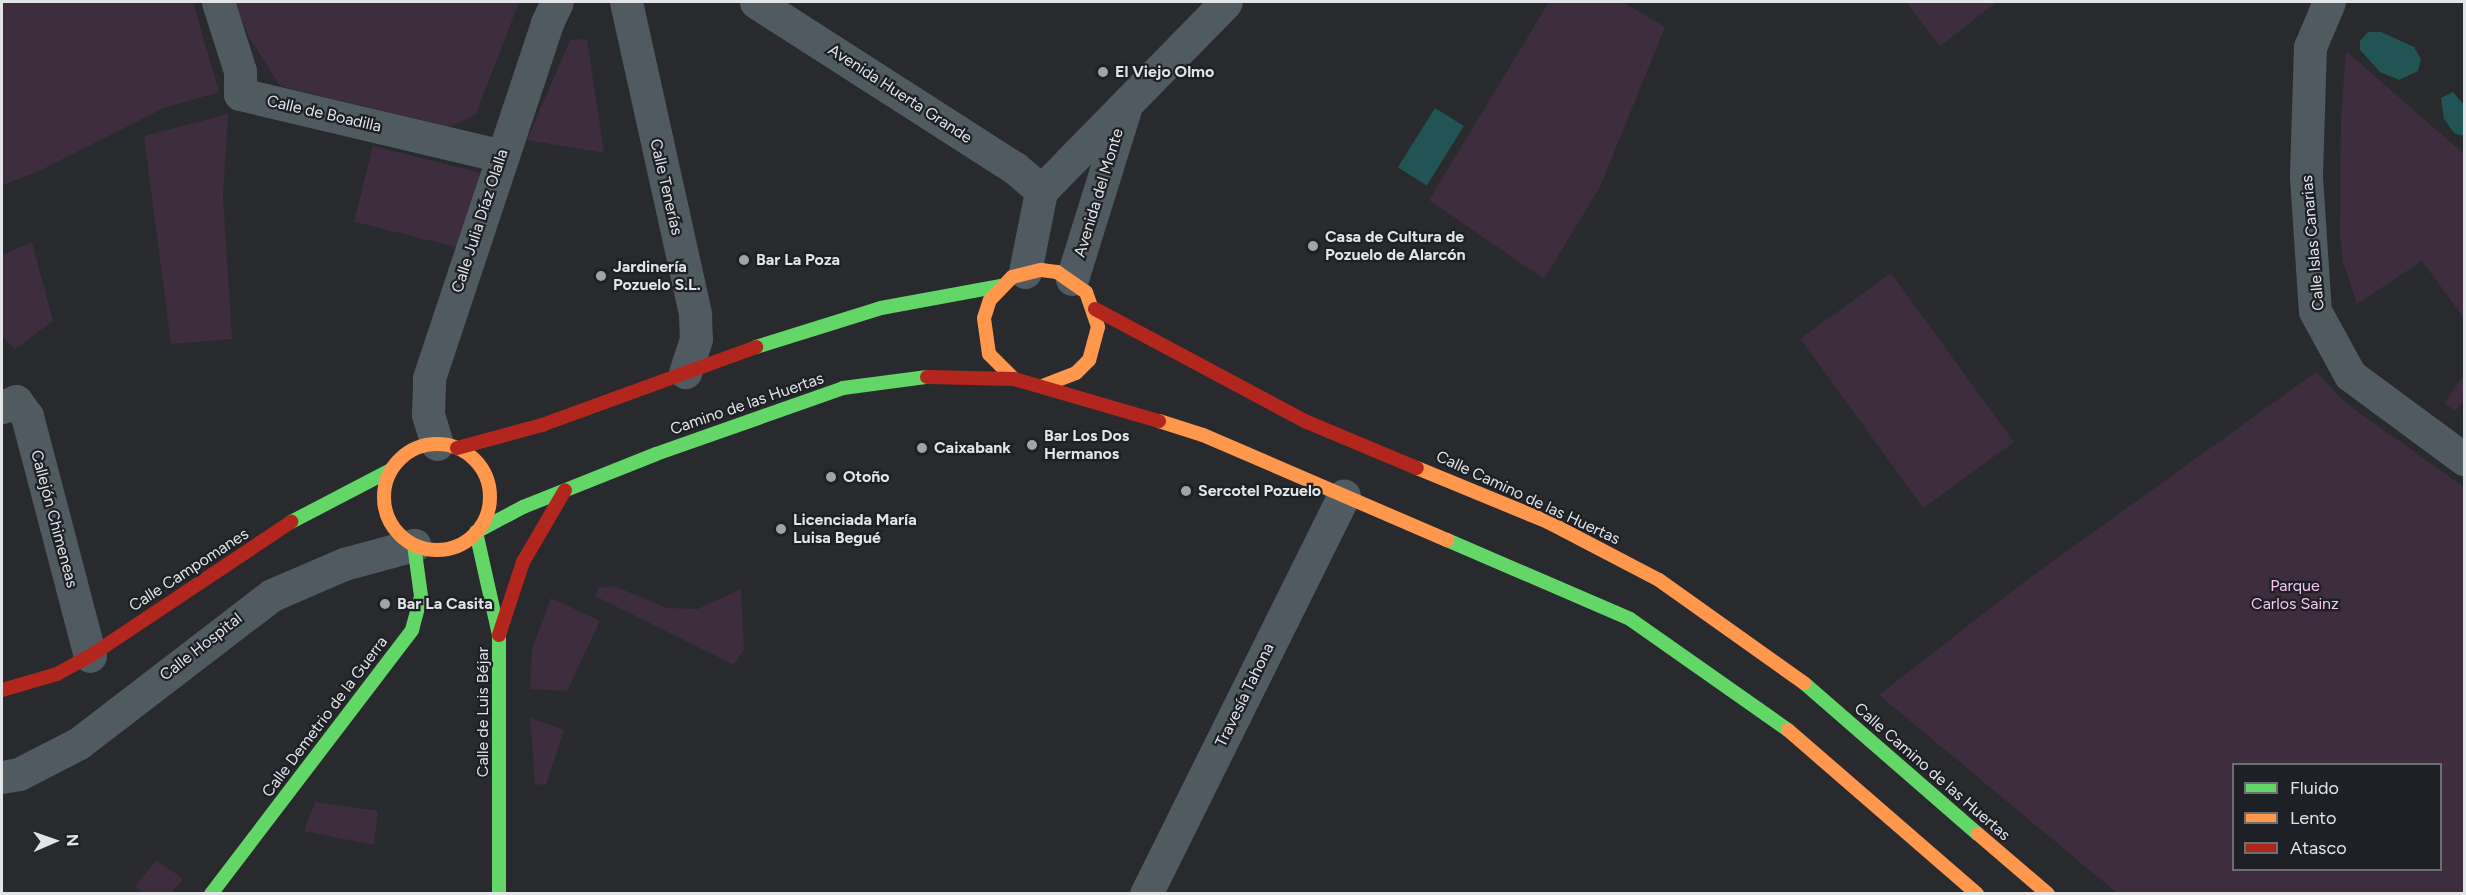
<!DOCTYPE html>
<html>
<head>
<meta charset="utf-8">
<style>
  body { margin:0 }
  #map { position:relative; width:2466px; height:895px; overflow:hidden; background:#282a2d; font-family:Figtree,sans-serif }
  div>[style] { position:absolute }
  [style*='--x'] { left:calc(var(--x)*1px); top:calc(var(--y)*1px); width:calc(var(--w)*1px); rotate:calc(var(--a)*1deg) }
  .green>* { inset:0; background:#3e2d3e; transform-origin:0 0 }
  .water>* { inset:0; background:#225456; transform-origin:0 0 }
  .street>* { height:33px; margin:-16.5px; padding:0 16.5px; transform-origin:16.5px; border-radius:16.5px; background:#505b61 }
  .fast>* { height:14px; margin:-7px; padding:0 7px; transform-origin:7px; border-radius:7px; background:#63d668 }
  .slow>* { height:14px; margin:-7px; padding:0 7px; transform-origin:7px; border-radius:7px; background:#ff974d }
  .slow>.ring { margin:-7px; padding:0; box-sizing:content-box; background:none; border:14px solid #ff974d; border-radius:50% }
  .jam>* { height:14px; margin:-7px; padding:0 7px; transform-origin:7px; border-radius:7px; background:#b3261e }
  .dots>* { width:16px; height:16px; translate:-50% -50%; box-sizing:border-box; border:3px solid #1d2024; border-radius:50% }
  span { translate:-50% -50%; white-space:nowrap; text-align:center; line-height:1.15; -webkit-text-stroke:4.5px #1d2024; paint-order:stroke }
  .poi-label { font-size:16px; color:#e2e4e8; font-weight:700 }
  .left { translate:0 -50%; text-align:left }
  .street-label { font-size:16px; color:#e2e4e8 }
  .park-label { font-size:16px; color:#f6c3f4 }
  .frame { position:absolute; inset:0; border:3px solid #e2e4e8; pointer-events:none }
  .legend { position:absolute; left:2232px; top:763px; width:210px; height:108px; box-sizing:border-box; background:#1d2024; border:2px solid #6c6e72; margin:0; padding:8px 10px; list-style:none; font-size:18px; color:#e2e4e8 }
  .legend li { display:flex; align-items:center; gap:12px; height:30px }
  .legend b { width:30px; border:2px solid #6c6e72 }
  .north { position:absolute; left:24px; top:811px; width:60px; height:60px; -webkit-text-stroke:4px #1d2024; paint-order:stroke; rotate:88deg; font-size:16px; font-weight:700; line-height:24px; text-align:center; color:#e2e4e8 }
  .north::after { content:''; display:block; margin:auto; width:21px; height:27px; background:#e2e4e8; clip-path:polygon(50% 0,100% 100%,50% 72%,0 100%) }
</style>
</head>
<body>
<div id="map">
  <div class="green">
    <i style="clip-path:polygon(2px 2px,193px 2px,219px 92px,164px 108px,35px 173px,2px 185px)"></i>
    <i style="clip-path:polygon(234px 2px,519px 2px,476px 114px,450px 127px,280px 86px,249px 37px)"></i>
    <i style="clip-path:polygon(1549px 2px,1623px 2px,1665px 27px,1600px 187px,1544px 279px,1429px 200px)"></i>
    <i style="clip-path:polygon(1906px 2px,1997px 2px,1940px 46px)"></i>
    <i style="clip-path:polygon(587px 39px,604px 153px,527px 140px,570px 40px)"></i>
    <i style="clip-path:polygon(2346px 51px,2464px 154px,2464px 318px,2422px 261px,2357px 304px,2343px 262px,2340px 235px,2341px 118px)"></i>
    <i style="clip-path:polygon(228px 114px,223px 197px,232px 339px,171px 344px,144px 136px)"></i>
    <i style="left:373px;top:146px;width:110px;height:78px;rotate:14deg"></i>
    <i style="clip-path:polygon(32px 242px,53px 321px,15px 349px,2px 336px,2px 255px)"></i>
    <i style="left:1891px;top:273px;width:209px;height:112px;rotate:54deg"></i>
    <i style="clip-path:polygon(evenodd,2316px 372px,2347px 404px,2464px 487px,2464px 893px,2117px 893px,1879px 695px,2024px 582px,2316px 372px,2440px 764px,2440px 870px,2234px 870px,2234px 764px,2440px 764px)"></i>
    <i style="clip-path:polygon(2464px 375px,2464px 401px,2455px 411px,2444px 403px)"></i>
    <i style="clip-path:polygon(614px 586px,667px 608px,698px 609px,741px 589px,744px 649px,734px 665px,595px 596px,598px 588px)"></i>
    <i style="clip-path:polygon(551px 598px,600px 621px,567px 691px,530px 689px,532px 649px)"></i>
    <i style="clip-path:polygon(530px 718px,564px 730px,546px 784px,535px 785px)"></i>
    <i style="clip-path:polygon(315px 802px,378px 811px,374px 845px,304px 831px)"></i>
    <i style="clip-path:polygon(157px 860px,183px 879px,171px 893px,143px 893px,135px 886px)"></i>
  </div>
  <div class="water">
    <i style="clip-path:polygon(2368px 32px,2381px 32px,2414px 47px,2421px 59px,2418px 71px,2399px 80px,2380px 72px,2360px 50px,2360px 41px)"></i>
    <i style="clip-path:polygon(2453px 92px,2464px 105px,2464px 136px,2454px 133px,2444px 119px,2441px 98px)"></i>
    <i style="left:1435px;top:108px;width:34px;height:70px;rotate:32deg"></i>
  </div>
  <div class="street">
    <i style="--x:218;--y:2;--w:72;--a:72.3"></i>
    <i style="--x:240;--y:71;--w:23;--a:90"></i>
    <i style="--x:240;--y:94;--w:269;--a:13.3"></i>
    <i style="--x:626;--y:2;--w:320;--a:77.5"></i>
    <i style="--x:695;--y:314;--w:25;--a:88"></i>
    <i style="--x:696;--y:339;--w:35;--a:108"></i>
    <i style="--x:756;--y:2;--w:308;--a:32.7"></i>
    <i style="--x:1015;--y:168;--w:35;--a:41"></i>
    <i style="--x:2329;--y:2;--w:49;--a:112.9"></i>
    <i style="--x:2310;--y:47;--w:130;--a:91.8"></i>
    <i style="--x:2306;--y:177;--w:134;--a:86.2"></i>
    <i style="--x:2315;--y:311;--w:73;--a:61.3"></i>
    <i style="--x:2350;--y:375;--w:142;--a:36.4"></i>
    <i style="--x:1025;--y:272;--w:83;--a:-78.8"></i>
    <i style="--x:1041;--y:191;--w:264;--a:-45.6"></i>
    <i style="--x:1072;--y:279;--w:178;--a:-72.7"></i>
    <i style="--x:2;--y:407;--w:15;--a:-23"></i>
    <i style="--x:16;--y:401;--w:19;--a:54"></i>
    <i style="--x:27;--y:416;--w:248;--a:75.3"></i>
    <i style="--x:437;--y:444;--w:31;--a:-107"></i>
    <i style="--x:428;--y:414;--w:36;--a:-88"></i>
    <i style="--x:429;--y:378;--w:374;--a:-71.6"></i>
    <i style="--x:547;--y:23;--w:23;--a:-65"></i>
    <i style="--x:2;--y:777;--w:17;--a:-10"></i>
    <i style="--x:19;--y:774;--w:68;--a:-27.3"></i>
    <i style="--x:79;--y:743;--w:243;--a:-37.5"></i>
    <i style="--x:272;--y:595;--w:78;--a:-23.3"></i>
    <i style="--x:344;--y:564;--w:73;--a:-15.2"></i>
    <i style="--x:1146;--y:894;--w:445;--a:-63.6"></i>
  </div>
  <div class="fast">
    <i style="--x:756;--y:347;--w:131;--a:-17.3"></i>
    <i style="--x:881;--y:308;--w:122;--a:-10.4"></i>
    <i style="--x:291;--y:522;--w:113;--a:-27.5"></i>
    <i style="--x:476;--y:532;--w:53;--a:-28"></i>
    <i style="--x:523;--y:507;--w:143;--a:-21.7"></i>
    <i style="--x:656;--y:454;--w:198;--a:-19.4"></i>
    <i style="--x:843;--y:388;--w:85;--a:-7.5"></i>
    <i style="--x:476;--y:532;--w:106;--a:77.4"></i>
    <i style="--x:499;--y:635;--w:259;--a:90"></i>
    <i style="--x:1447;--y:540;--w:199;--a:23.3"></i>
    <i style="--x:1630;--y:619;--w:193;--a:35.1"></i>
    <i style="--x:1804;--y:683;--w:230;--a:41"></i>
    <i style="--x:211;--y:894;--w:332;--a:-52.7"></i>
    <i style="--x:412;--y:630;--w:35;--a:-75"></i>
    <i style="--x:421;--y:596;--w:51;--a:-97.8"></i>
  </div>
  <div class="slow">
    <i style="--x:1014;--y:379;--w:35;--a:-135"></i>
    <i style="--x:989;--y:354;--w:36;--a:-98"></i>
    <i style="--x:984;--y:318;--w:19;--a:-72"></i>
    <i style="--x:990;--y:300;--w:32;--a:-46"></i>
    <i style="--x:1012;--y:277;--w:30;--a:-14"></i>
    <i style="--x:1041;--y:270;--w:16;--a:7"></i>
    <i style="--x:1057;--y:272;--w:35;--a:35"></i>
    <i style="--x:1086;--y:292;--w:37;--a:71"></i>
    <i style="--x:1098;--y:327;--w:34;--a:105"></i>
    <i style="--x:1089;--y:360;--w:18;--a:135"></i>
    <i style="--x:1076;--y:373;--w:34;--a:159"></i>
    <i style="--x:1159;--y:421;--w:46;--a:17.7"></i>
    <i style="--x:1203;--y:435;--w:266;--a:23.3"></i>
    <i class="ring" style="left:384px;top:444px;width:92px;height:92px"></i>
    <i style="--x:1417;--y:468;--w:142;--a:22.4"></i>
    <i style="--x:1548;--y:522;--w:125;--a:27.6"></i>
    <i style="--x:1659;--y:580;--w:178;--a:35.4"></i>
    <i style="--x:1788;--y:730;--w:250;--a:40.9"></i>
    <i style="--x:1978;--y:834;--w:92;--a:40.6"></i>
  </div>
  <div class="jam">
    <i style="--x:1095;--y:309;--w:240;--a:28.1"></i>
    <i style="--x:1307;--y:422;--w:119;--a:22.7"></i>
    <i style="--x:927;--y:377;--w:87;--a:1.3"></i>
    <i style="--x:1014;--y:379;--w:151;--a:16.2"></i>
    <i style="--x:457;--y:448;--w:88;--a:-15.1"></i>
    <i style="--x:542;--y:425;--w:228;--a:-20"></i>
    <i style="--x:499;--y:635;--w:77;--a:-71.8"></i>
    <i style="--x:523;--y:562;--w:83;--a:-59.7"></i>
    <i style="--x:2;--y:690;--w:57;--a:-16.2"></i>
    <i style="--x:57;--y:674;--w:38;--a:-29"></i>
    <i style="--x:90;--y:656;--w:242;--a:-33.7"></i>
  </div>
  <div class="dots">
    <i style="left:1103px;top:72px;background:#a1a3a7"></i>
    <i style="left:1313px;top:246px;background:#a1a3a7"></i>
    <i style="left:744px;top:260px;background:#a1a3a7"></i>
    <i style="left:601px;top:276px;background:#a1a3a7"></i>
    <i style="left:1032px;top:445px;background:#a1a3a7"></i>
    <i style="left:922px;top:448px;background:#a1a3a7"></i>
    <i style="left:831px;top:477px;background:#a1a3a7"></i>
    <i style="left:1186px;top:491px;background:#a1a3a7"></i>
    <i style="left:781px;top:529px;background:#a1a3a7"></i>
    <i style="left:385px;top:604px;background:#a1a3a7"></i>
  </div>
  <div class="poi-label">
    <span class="left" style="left:1115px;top:72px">El Viejo Olmo</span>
    <span class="left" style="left:1325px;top:246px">Casa de Cultura de<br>Pozuelo de Alarcón</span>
    <span class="left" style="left:756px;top:260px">Bar La Poza</span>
    <span class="left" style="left:613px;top:276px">Jardinería<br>Pozuelo S.L.</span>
    <span class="left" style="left:1044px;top:445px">Bar Los Dos<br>Hermanos</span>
    <span class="left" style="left:934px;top:448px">Caixabank</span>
    <span class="left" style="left:843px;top:477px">Otoño</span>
    <span class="left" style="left:1198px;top:491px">Sercotel Pozuelo</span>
    <span class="left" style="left:793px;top:529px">Licenciada María<br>Luisa Begué</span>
    <span class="left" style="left:397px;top:604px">Bar La Casita</span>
  </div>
  <div class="street-label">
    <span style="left:900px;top:94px;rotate:33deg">Avenida Huerta Grande</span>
    <span style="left:324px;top:114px;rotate:13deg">Calle de Boadilla</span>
    <span style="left:666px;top:187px;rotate:77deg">Calle Tenerías</span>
    <span style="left:1099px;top:193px;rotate:-73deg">Avenida del Monte</span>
    <span style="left:480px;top:221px;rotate:-72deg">Calle Julia Díaz Olalla</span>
    <span style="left:2313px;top:243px;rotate:-95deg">Calle Islas Canarias</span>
    <span style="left:747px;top:404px;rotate:-19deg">Camino de las Huertas</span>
    <span style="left:1528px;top:498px;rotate:25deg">Calle Camino de las Huertas</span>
    <span style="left:54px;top:519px;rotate:75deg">Callejón Chimeneas</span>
    <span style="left:189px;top:570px;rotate:-33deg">Calle Campomanes</span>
    <span style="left:201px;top:647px;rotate:-38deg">Calle Hospital</span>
    <span style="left:1245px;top:695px;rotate:-64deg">Travesía Tahona</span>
    <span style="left:483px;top:712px;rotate:-90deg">Calle de Luis Béjar</span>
    <span style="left:325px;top:717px;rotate:-53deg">Calle Demetrio de la Guerra</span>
    <span style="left:1932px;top:772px;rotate:41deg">Calle Camino de las Huertas</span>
  </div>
  <div class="park-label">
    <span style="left:2295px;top:595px">Parque<br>Carlos Sainz</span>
  </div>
  <div class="frame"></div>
  <ul class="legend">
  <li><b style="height:8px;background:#63d668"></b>Fluido</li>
  <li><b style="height:8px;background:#ff974d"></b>Lento</li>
  <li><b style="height:8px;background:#b3261e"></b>Atasco</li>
  </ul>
  <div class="north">N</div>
</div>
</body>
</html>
